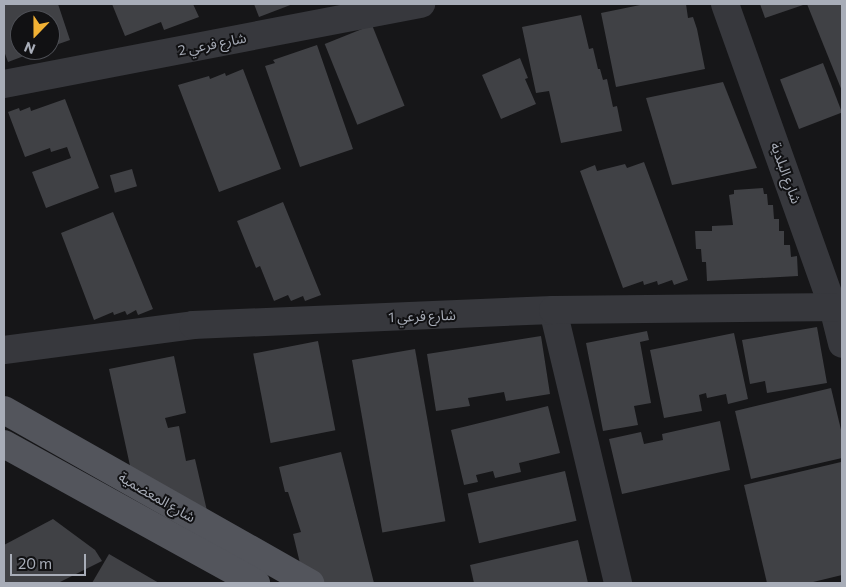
<!DOCTYPE html>
<html>
<head>
<meta charset="utf-8">
<style>
  body { margin:0 }
  #map { position:relative; width:846px; height:587px; overflow:hidden; background:#161618; font-family:Commissioner,"Noto Sans Arabic",sans-serif }
  div>[style] { position:absolute }
  [style*='--x'] { left:calc(var(--x)*1px); top:calc(var(--y)*1px); width:calc(var(--w)*1px); rotate:calc(var(--a)*1deg) }
  .building>* { inset:0; background:#404145; transform-origin:0 0 }
  .minor>* { height:28px; margin:-14px; padding:0 14px; transform-origin:14px; border-radius:14px; background:#37383d }
  .major>* { height:28px; margin:-14px; padding:0 14px; transform-origin:14px; border-radius:14px; background:#53555c }
  span { translate:-50% -50%; white-space:nowrap; text-align:center; line-height:1.15; -webkit-text-stroke:4px #111113; paint-order:stroke }
  .street-label { font-size:14px; color:#a8adb8 }
  .frame { position:absolute; inset:0; border:5px solid #a8adb8; pointer-events:none }
  .north { position:absolute; left:10px; top:10px; width:50px; height:50px; box-sizing:border-box; background:#111113; border:1px solid #4d4f55; border-radius:50%; rotate:202deg; font-size:14px; font-weight:700; line-height:20px; text-align:center; color:#a8adb8 }
  .north::after { content:''; display:block; margin:auto; width:18px; height:22px; background:#f2b134; clip-path:polygon(50% 0,100% 100%,50% 72%,0 100%) }
  .scale { position:absolute; left:10px; top:554px; width:76px; height:22px; box-sizing:border-box; border:2px solid #a8adb8; border-top:0; padding-left:6px; font-size:15px; line-height:18px; white-space:nowrap; color:#a8adb8; -webkit-text-stroke:4px #111113; paint-order:stroke }
</style>
</head>
<body>
<div id="map">
  <div class="building">
    <i style="clip-path:polygon(4px 4px,58px 4px,70px 40px,50px 47px,50px 20px,20px 20px,20px 50px,40px 50px,8px 62px,4px 51px)"></i>
    <i style="clip-path:polygon(112px 4px,193px 4px,199px 17px,164px 30px,161px 22px,125px 36px)"></i>
    <i style="clip-path:polygon(254px 4px,293px 4px,259px 17px)"></i>
    <i style="clip-path:polygon(645px 4px,686px 4px,688px 18px,693px 17px,697px 29px,705px 69px,616px 87px,601px 13px)"></i>
    <i style="clip-path:polygon(760px 4px,806px 4px,765px 18px)"></i>
    <i style="clip-path:polygon(807px 4px,842px 4px,842px 91px)"></i>
    <i style="clip-path:polygon(581px 15px,589px 49px,593px 48px,598px 69px,600px 69px,603px 80px,607px 79px,613px 107px,617px 106px,622px 131px,561px 143px,549px 91px,536px 93px,522px 27px)"></i>
    <i style="left:372px;top:25px;width:87px;height:51px;rotate:68deg"></i>
    <i style="clip-path:polygon(317px 45px,353px 149px,300px 167px,265px 66px,275px 63px,273px 60px)"></i>
    <i style="clip-path:polygon(520px 58px,528px 78px,525px 79px,536px 104px,501px 119px,482px 75px)"></i>
    <i style="left:823px;top:63px;width:53px;height:46px;rotate:69deg"></i>
    <i style="clip-path:polygon(243px 69px,281px 169px,219px 192px,178px 85px,209px 76px,210px 79px,225px 73px,226px 76px)"></i>
    <i style="clip-path:polygon(723px 82px,757px 168px,672px 185px,646px 98px)"></i>
    <i style="clip-path:polygon(65px 99px,99px 188px,46px 208px,32px 172px,71px 158px,67px 147px,51px 152px,50px 148px,25px 157px,8px 112px,19px 108px,20px 111px,30px 107px,31px 111px)"></i>
    <i style="clip-path:polygon(644px 162px,688px 280px,674px 285px,672px 280px,658px 285px,657px 281px,644px 285px,643px 281px,623px 288px,580px 171px,595px 165px,597px 171px,625px 164px,627px 168px)"></i>
    <i style="left:132px;top:169px;width:18px;height:23px;rotate:74deg"></i>
    <i style="clip-path:polygon(763px 188px,764px 194px,767px 194px,768px 205px,773px 205px,774px 219px,779px 219px,779px 231px,784px 231px,784px 245px,790px 245px,791px 257px,797px 256px,798px 276px,707px 281px,706px 262px,702px 262px,701px 249px,696px 249px,695px 231px,712px 231px,712px 226px,733px 225px,729px 195px,734px 194px,734px 190px)"></i>
    <i style="clip-path:polygon(283px 202px,321px 295px,305px 301px,303px 296px,291px 301px,288px 295px,274px 301px,260px 266px,256px 268px,237px 221px)"></i>
    <i style="clip-path:polygon(113px 212px,153px 309px,138px 315px,136px 310px,127px 315px,125px 311px,114px 315px,113px 312px,94px 320px,61px 233px)"></i>
    <i style="clip-path:polygon(817px 327px,827px 383px,767px 393px,765px 381px,750px 384px,742px 340px)"></i>
    <i style="clip-path:polygon(647px 331px,649px 340px,640px 342px,651px 403px,634px 406px,638px 425px,603px 431px,586px 343px)"></i>
    <i style="clip-path:polygon(734px 333px,748px 399px,728px 404px,726px 394px,707px 398px,706px 393px,699px 395px,702px 411px,664px 418px,650px 350px)"></i>
    <i style="clip-path:polygon(541px 336px,550px 394px,506px 401px,504px 392px,468px 398px,470px 406px,436px 411px,427px 354px)"></i>
    <i style="left:318px;top:341px;width:91px;height:66px;rotate:79deg"></i>
    <i style="left:415px;top:349px;width:175px;height:64px;rotate:80deg"></i>
    <i style="clip-path:polygon(174px 356px,186px 413px,165px 418px,168px 428px,179px 426px,186px 461px,195px 459px,208px 515px,132px 475px,109px 369px)"></i>
    <i style="clip-path:polygon(831px 388px,842px 434px,842px 458px,751px 479px,735px 411px)"></i>
    <i style="clip-path:polygon(548px 406px,560px 453px,519px 463px,521px 472px,495px 478px,493px 471px,476px 475px,478px 482px,464px 485px,451px 430px)"></i>
    <i style="clip-path:polygon(720px 421px,730px 470px,622px 494px,609px 439px,641px 432px,644px 444px,663px 440px,662px 434px)"></i>
    <i style="clip-path:polygon(341px 452px,374px 583px,318px 583px,303px 576px,293px 534px,301px 532px,288px 492px,285px 492px,279px 467px)"></i>
    <i style="clip-path:polygon(841px 462px,842px 575px,809px 583px,767px 583px,744px 485px)"></i>
    <i style="left:565px;top:471px;width:51px;height:100px;rotate:77deg"></i>
    <i style="clip-path:polygon(53px 519px,95px 550px,102px 561px,58px 583px,5px 583px,4px 545px)"></i>
    <i style="clip-path:polygon(578px 540px,588px 583px,474px 583px,470px 565px)"></i>
    <i style="clip-path:polygon(109px 554px,159px 583px,92px 583px)"></i>
  </div>
  <div class="minor">
    <i style="--x:725;--y:4;--w:322;--a:70.4"></i>
    <i style="--x:833;--y:307;--w:38;--a:76"></i>
    <i style="--x:4;--y:84;--w:425;--a:-10.9"></i>
    <i style="--x:553;--y:310;--w:281;--a:76.6"></i>
    <i style="--x:4;--y:350;--w:191;--a:-7.5"></i>
    <i style="--x:193;--y:325;--w:360;--a:-2.4"></i>
    <i style="--x:553;--y:310;--w:289;--a:-0.6"></i>
  </div>
  <div class="major">
    <i style="--x:4;--y:410;--w:352;--a:29.5"></i>
    <i style="--x:4;--y:444;--w:288;--a:28.9"></i>
  </div>
  <div class="street-label">
    <span style="left:212px;top:44px;rotate:-11deg">شارع فرعي 2</span>
    <span style="left:786px;top:173px;rotate:70deg">شارع البلدية</span>
    <span style="left:422px;top:316px;rotate:-2deg">شارع فرعي 1</span>
    <span style="left:157px;top:497px;rotate:30deg">شارع المعضمية</span>
  </div>
  <div class="frame"></div>
  <div class="north">N</div>
  <div class="scale">20 m</div>
</div>
</body>
</html>
